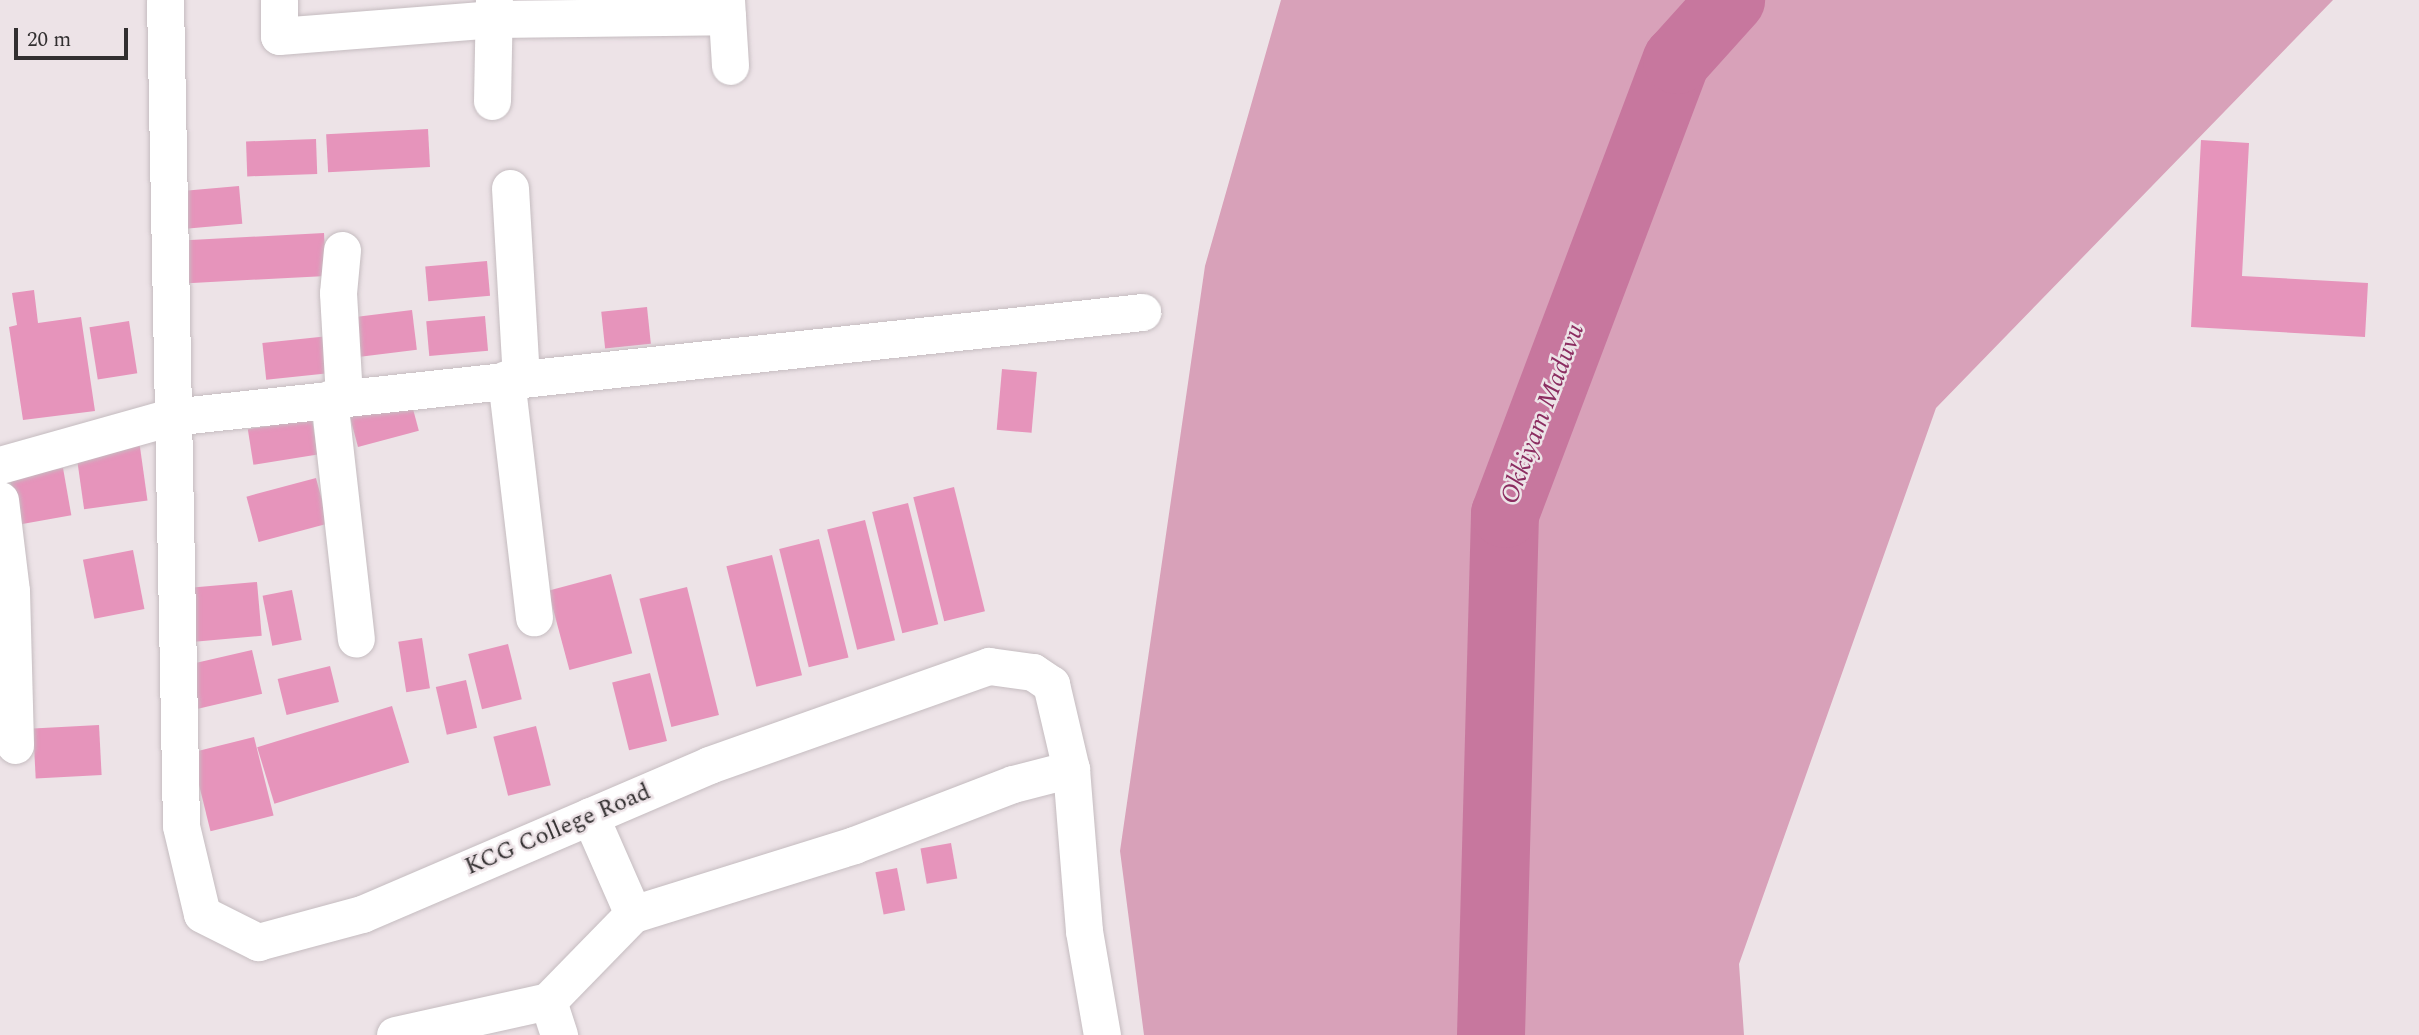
<!DOCTYPE html>
<html>
<head>
<meta charset="utf-8">
<style>
  body { margin:0 }
  #map { position:relative; width:2419px; height:1035px; overflow:hidden; background:#ede3e7; font-family:Spectral,serif }
  div>[style] { position:absolute }
  [style*='--x'] { left:calc(var(--x)*1px); top:calc(var(--y)*1px); width:calc(var(--w)*1px); rotate:calc(var(--a)*1deg) }
  .green>* { inset:0; background:#d8a1b9 }
  .river>* { height:68px; margin:-34px; padding:0 34px; transform-origin:34px; border-radius:34px; background:#c7779e }
  .building>* { inset:0; background:#e694bb; transform-origin:0 0 }
  .roads { filter:drop-shadow(0 0 2px #c5bcc0) drop-shadow(0 0 2px #c5bcc0) }
  .minor>* { height:37px; margin:-18.5px; padding:0 18.5px; transform-origin:18.5px; border-radius:18.5px; background:#fff }
  span { translate:-50% -50%; white-space:nowrap; text-align:center; line-height:1.15; -webkit-text-stroke:5px #ede3e7; paint-order:stroke }
  .street-label { font-size:24px; color:#322f30 }
  .water-label { font-size:26px; color:#8b2c60; font-style:italic }
  .scale { position:absolute; left:14px; top:28px; width:114px; height:32px; box-sizing:border-box; border:4px solid #322f30; border-top:0; padding-left:9px; font-size:21px; line-height:24px; white-space:nowrap; color:#322f30; -webkit-text-stroke:5px #ede3e7; paint-order:stroke }
</style>
</head>
<body>
<div id="map">
  <div class="green">
    <i style="clip-path:polygon(1281px 0,2333px 0,1936px 408px,1739px 964px,1744px 1035px,1144px 1035px,1120px 851px,1205px 266px)"></i>
  </div>
  <div class="river">
    <i style="--x:1491;--y:1035;--w:521;--a:-88.46"></i>
    <i style="--x:1505;--y:514;--w:485;--a:-69.3"></i>
    <i style="--x:1677;--y:60;--w:81;--a:-48"></i>
  </div>
  <div class="building">
    <i style="left:428px;top:129px;width:38px;height:102px;rotate:87deg"></i>
    <i style="left:316px;top:139px;width:35px;height:70px;rotate:88deg"></i>
    <i style="clip-path:polygon(2201px 140px,2249px 143px,2242px 276px,2368px 283px,2365px 337px,2191px 327px)"></i>
    <i style="left:239px;top:186px;width:38px;height:57px;rotate:85deg"></i>
    <i style="left:324px;top:233px;width:43px;height:143px;rotate:87deg"></i>
    <i style="left:487px;top:261px;width:35px;height:62px;rotate:85deg"></i>
    <i style="clip-path:polygon(34px 290px,38px 323px,81px 317px,95px 411px,23px 420px,9px 327px,17px 325px,12px 293px)"></i>
    <i style="left:647px;top:307px;width:37px;height:46px;rotate:84deg"></i>
    <i style="left:412px;top:310px;width:40px;height:59px;rotate:83deg"></i>
    <i style="left:485px;top:316px;width:35px;height:59px;rotate:85deg"></i>
    <i style="left:129px;top:321px;width:53px;height:40px;rotate:81deg"></i>
    <i style="left:329px;top:336px;width:37px;height:67px;rotate:84deg"></i>
    <i style="left:1002px;top:369px;width:35px;height:61px;rotate:5deg"></i>
    <i style="left:409px;top:394px;width:38px;height:63px;rotate:75deg"></i>
    <i style="left:312px;top:419px;width:36px;height:65px;rotate:81deg"></i>
    <i style="left:139px;top:440px;width:61px;height:64px;rotate:82deg"></i>
    <i style="left:63px;top:468px;width:48px;height:54px;rotate:80deg"></i>
    <i style="left:316px;top:478px;width:47px;height:72px;rotate:75deg"></i>
    <i style="left:954px;top:487px;width:128px;height:42px;rotate:76deg"></i>
    <i style="left:908px;top:503px;width:125px;height:37px;rotate:76deg"></i>
    <i style="left:865px;top:520px;width:124px;height:39px;rotate:76deg"></i>
    <i style="left:819px;top:539px;width:122px;height:41px;rotate:76deg"></i>
    <i style="left:133px;top:550px;width:60px;height:51px;rotate:79deg"></i>
    <i style="left:772px;top:555px;width:124px;height:47px;rotate:76deg"></i>
    <i style="left:611px;top:574px;width:82px;height:65px;rotate:75deg"></i>
    <i style="left:257px;top:582px;width:54px;height:73px;rotate:85deg"></i>
    <i style="left:687px;top:587px;width:132px;height:49px;rotate:76deg"></i>
    <i style="left:292px;top:590px;width:51px;height:30px;rotate:79deg"></i>
    <i style="left:422px;top:638px;width:51px;height:24px;rotate:81deg"></i>
    <i style="left:508px;top:644px;width:57px;height:41px;rotate:76deg"></i>
    <i style="left:252px;top:650px;width:45px;height:68px;rotate:77deg"></i>
    <i style="left:330px;top:666px;width:37px;height:54px;rotate:76deg"></i>
    <i style="left:650px;top:673px;width:70px;height:39px;rotate:76deg"></i>
    <i style="left:466px;top:680px;width:49px;height:31px;rotate:77deg"></i>
    <i style="left:392px;top:706px;width:59px;height:141px;rotate:73deg"></i>
    <i style="left:99px;top:725px;width:50px;height:66px;rotate:87deg"></i>
    <i style="left:536px;top:726px;width:61px;height:44px;rotate:76deg"></i>
    <i style="left:254px;top:737px;width:81px;height:65px;rotate:76deg"></i>
    <i style="left:951px;top:843px;width:36px;height:31px;rotate:80deg"></i>
    <i style="left:897px;top:868px;width:43px;height:22px;rotate:79deg"></i>
  </div>
  <div class="roads">
    <div class="minor">
      <i style="--x:165;--y:0;--w:826;--a:88.89"></i>
      <i style="--x:181;--y:826;--w:90;--a:76.6"></i>
      <i style="--x:202;--y:914;--w:63;--a:26.6"></i>
      <i style="--x:258;--y:942;--w:108;--a:-15.1"></i>
      <i style="--x:362;--y:914;--w:378;--a:-23.2"></i>
      <i style="--x:709;--y:765;--w:297;--a:-19.5"></i>
      <i style="--x:989;--y:666;--w:44;--a:7.8"></i>
      <i style="--x:1033;--y:672;--w:22;--a:34"></i>
      <i style="--x:1051;--y:684;--w:87;--a:76.8"></i>
      <i style="--x:1071;--y:769;--w:163;--a:85.4"></i>
      <i style="--x:1084;--y:931;--w:106;--a:80.2"></i>
      <i style="--x:279;--y:0;--w:36;--a:90"></i>
      <i style="--x:279;--y:36;--w:216;--a:-4.5"></i>
      <i style="--x:494;--y:19;--w:233;--a:-0.7"></i>
      <i style="--x:726;--y:0;--w:66;--a:86.5"></i>
      <i style="--x:492;--y:101;--w:101;--a:-88.9"></i>
      <i style="--x:510;--y:188;--w:188;--a:86.7"></i>
      <i style="--x:342;--y:250;--w:43;--a:95.3"></i>
      <i style="--x:338;--y:293;--w:104;--a:86.7"></i>
      <i style="--x:506;--y:379;--w:240;--a:83.3"></i>
      <i style="--x:329;--y:399;--w:241;--a:83.6"></i>
      <i style="--x:0;--y:465;--w:178;--a:-15.7"></i>
      <i style="--x:171;--y:417;--w:977;--a:-6.17"></i>
      <i style="--x:0;--y:500;--w:92;--a:83.1"></i>
      <i style="--x:11;--y:591;--w:154;--a:88.5"></i>
      <i style="--x:590;--y:816;--w:107;--a:66.3"></i>
      <i style="--x:633;--y:914;--w:232;--a:-17.3"></i>
      <i style="--x:854;--y:845;--w:170;--a:-21"></i>
      <i style="--x:1013;--y:784;--w:60;--a:-14.5"></i>
      <i style="--x:548;--y:1001;--w:36;--a:72"></i>
      <i style="--x:395;--y:1035;--w:157;--a:-12.5"></i>
      <i style="--x:548;--y:1001;--w:122;--a:-45.7"></i>
    </div>
  </div>
  <div class="street-label">
    <span style="left:558px;top:830px;rotate:-23deg">KCG College Road</span>
  </div>
  <div class="water-label">
    <span style="left:1543px;top:414px;rotate:-69deg">Okkiyam Maduvu</span>
  </div>
  <div class="scale">20 m</div>
</div>
</body>
</html>
